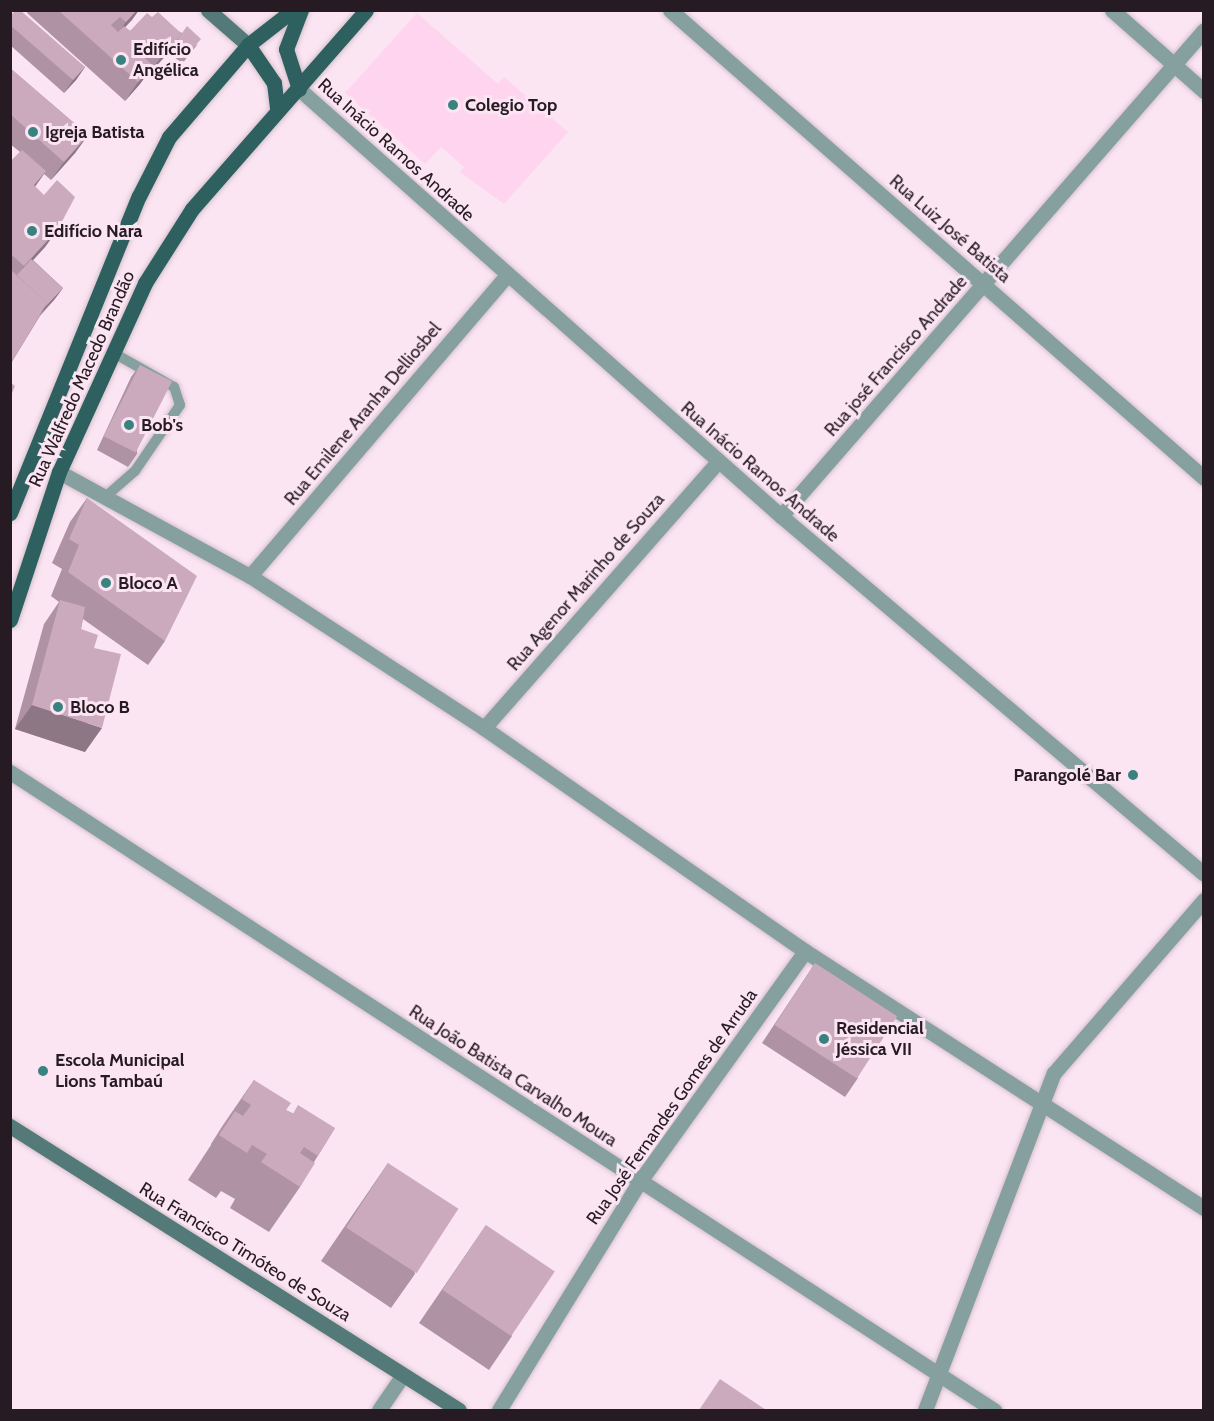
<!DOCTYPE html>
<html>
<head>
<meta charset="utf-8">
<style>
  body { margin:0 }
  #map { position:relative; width:1214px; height:1421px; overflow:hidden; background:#fbe5f2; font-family:Cabin,sans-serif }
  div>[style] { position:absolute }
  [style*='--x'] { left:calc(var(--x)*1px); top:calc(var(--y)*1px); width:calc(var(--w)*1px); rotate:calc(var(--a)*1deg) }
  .built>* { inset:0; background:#fed4ee }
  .roads { filter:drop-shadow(0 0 2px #d5c1cd) drop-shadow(0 0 2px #d5c1cd) }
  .lane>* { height:10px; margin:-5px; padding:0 5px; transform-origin:5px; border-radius:5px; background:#86a09f }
  .street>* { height:15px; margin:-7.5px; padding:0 7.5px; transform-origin:7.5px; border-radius:7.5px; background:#86a09f }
  .secondary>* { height:15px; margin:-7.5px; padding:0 7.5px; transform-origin:7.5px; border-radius:7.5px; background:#537a79 }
  .primary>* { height:15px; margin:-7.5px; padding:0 7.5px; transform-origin:7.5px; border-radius:7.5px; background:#2d605f }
  .wall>* { inset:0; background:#af92a3 }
  .shaded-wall>* { inset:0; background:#8e7785 }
  .building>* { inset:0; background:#cbaabe; transform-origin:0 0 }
  .dots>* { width:16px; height:16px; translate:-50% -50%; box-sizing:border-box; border:3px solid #fbe5f2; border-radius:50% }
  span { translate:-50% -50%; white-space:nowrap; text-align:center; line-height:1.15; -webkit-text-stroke:6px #fbe5f2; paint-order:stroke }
  .poi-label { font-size:18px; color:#271b23; font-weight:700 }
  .left { translate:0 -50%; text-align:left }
  .right { translate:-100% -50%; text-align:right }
  .street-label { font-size:18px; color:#271b23 }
  .frame { position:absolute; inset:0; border:12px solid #271b23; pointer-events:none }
</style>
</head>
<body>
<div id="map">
  <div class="built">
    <i style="clip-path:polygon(417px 13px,498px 84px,504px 77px,568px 132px,504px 204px,460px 172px,464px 167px,441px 147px,425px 164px,345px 93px)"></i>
  </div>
  <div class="roads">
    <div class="lane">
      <i style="--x:104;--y:498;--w:41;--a:-41.1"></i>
      <i style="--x:135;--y:471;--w:80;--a:-55.7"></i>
      <i style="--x:180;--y:405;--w:19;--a:-108"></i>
      <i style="--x:174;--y:387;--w:71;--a:-150.6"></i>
    </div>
    <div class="street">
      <i style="--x:670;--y:10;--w:710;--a:41.23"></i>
      <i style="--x:1112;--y:10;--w:123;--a:41.4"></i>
      <i style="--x:299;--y:89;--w:644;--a:41.54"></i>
      <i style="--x:781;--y:516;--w:554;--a:40.24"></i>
      <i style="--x:59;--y:472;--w:217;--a:28.6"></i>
      <i style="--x:250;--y:576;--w:279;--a:33"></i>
      <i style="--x:484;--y:728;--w:391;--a:34.8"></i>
      <i style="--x:805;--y:951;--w:475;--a:32.8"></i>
      <i style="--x:781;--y:516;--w:644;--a:-48.96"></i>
      <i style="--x:250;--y:576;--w:394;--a:-49.5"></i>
      <i style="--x:484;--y:728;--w:354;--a:-48.7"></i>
      <i style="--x:10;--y:772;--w:1173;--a:32.96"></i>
      <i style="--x:379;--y:1410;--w:42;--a:-55.6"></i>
      <i style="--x:499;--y:1410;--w:269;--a:-58.4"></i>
      <i style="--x:640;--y:1181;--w:283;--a:-54.3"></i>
      <i style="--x:925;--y:1410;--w:361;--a:-69.1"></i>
      <i style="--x:1054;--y:1073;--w:229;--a:-49.1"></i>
    </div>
    <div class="secondary">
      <i style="--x:208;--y:10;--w:53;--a:41.2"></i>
      <i style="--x:10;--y:1126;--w:531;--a:32.31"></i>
    </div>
    <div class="primary">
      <i style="--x:248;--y:45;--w:46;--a:55.6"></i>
      <i style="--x:274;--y:83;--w:26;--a:83"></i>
      <i style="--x:299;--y:89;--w:42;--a:-108"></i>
      <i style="--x:286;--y:49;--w:42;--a:-69"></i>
      <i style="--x:10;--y:513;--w:342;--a:-67.9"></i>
      <i style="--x:139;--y:196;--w:66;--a:-63"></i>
      <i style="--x:169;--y:137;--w:121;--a:-49.3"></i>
      <i style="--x:248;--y:45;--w:57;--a:-37.9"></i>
      <i style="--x:10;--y:620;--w:156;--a:-71.7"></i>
      <i style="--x:59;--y:472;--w:208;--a:-65.5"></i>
      <i style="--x:145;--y:283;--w:88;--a:-57.6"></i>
      <i style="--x:192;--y:209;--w:264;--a:-48.8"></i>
    </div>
  </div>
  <div class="wall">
    <i style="clip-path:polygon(28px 10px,139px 10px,125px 27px,130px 31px,152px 17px,182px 33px,197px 45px,182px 64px,169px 52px,148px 75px,147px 74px,140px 84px,125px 101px,27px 13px)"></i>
    <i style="clip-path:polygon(10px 16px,85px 67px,76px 80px,64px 93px,10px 45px)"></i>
    <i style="clip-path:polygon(10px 68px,88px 135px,75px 153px,51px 180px,44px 174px,35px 187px,58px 229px,45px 247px,33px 260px,63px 288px,54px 300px,40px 316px,10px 365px,10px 162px,20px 152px,10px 144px)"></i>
    <i style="clip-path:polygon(140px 365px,137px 454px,128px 467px,97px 450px,131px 377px)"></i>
    <i style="clip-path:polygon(87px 498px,165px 641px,148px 665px,83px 619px,81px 629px,94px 648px,85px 752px,15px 729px,44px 624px,59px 602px,51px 596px,62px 569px,52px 563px,70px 522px)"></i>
    <i style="clip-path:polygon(815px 963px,858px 1078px,845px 1097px,762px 1043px)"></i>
    <i style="clip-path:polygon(254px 1080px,286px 1110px,292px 1113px,335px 1128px,314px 1162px,300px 1187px,269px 1232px,230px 1208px,235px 1199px,221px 1191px,216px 1198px,188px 1180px,211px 1145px,211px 1144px,223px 1125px)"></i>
    <i style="clip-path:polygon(388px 1163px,415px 1274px,391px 1308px,321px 1261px)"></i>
    <i style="clip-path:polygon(486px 1225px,512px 1336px,489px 1370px,419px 1323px)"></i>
  </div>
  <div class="shaded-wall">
    <i style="clip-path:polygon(137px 10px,139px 10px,132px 20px,113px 40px,126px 22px)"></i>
    <i style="clip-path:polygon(182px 34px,169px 52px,148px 75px,161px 57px)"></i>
    <i style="clip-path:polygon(153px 66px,140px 84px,125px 101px,138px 82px)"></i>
    <i style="clip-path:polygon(85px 67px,76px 80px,64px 93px,73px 80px)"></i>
    <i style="clip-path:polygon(88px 135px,75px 153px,51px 180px,64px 162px)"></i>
    <i style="clip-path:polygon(46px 171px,33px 189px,34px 185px)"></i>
    <i style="clip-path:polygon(58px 229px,45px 247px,14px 281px,24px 266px)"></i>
    <i style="clip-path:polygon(63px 288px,54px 300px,34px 321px,43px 309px)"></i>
    <i style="clip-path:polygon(32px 705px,102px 728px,85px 752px,15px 729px)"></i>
  </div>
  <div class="building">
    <i style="clip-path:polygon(16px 10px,20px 10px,85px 67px,73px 80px,10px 25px,10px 16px)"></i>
    <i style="clip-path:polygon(58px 10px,137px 10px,126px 22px,120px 17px,111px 25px,118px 32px,124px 26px,130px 31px,147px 13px,152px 17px,158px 12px,182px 34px,161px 57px,153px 50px,145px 58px,153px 66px,138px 82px)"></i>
    <i style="clip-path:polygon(187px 26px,201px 39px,186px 57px,173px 46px)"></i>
    <i style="clip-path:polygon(10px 68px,88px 135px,64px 162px,10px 114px)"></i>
    <i style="clip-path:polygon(22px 150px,46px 171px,34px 185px,44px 195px,57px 180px,75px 197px,58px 229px,24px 266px,13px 256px,10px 259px,10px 162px)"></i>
    <i style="clip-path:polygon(31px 259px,63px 288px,45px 307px,47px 303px,17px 275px)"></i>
    <i style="clip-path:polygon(10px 269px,47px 303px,10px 365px)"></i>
    <i style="left:140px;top:365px;width:36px;height:80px;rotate:27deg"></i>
    <i style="clip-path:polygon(10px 382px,15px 386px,10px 398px)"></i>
    <i style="clip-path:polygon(87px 498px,197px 576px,165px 641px,68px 572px,79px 545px,69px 539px)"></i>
    <i style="clip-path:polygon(60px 600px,85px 607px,81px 629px,98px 635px,94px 648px,121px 654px,102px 728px,32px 705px)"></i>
    <i style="left:815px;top:963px;width:98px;height:74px;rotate:33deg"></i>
    <i style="clip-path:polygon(254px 1080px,291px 1103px,286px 1110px,293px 1114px,298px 1105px,335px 1128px,318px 1156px,304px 1147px,300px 1153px,315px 1163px,300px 1187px,261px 1162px,267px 1154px,252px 1145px,247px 1153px,219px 1135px,235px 1111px,243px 1116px,251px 1105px,242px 1099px)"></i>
    <i style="left:388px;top:1163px;width:84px;height:77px;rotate:33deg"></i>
    <i style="left:486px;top:1225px;width:83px;height:78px;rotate:34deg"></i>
    <i style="clip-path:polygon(720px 1379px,766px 1410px,699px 1410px)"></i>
  </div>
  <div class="dots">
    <i style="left:121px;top:60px;background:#398280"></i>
    <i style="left:453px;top:105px;background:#398280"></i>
    <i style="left:33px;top:132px;background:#398280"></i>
    <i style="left:32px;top:231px;background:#398280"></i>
    <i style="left:129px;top:425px;background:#398280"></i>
    <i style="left:106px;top:583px;background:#398280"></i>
    <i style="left:58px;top:707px;background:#398280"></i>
    <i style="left:1133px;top:775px;background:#398280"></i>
    <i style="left:824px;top:1039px;background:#398280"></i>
    <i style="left:43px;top:1071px;background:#398280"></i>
  </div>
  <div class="poi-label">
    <span class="left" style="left:133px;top:60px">Edifício<br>Angélica</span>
    <span class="left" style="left:465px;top:105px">Colegio Top</span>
    <span class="left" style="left:45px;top:132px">Igreja Batista</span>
    <span class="left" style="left:44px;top:231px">Edifício Nara</span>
    <span class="left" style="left:141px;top:425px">Bob's</span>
    <span class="left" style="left:118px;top:583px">Bloco A</span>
    <span class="left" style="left:70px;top:707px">Bloco B</span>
    <span class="right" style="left:1121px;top:775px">Parangolé Bar</span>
    <span class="left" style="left:836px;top:1039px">Residencial<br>Jéssica VII</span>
    <span class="left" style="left:55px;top:1071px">Escola Municipal<br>Lions Tambaú</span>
  </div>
  <div class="street-label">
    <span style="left:396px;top:150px;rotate:42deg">Rua Inácio Ramos Andrade</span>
    <span style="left:950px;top:229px;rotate:41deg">Rua Luiz José Batista</span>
    <span style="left:896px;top:356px;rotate:-49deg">Rua josé Francisco Andrade</span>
    <span style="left:82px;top:379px;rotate:-66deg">Rua Walfredo Macedo Brandão</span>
    <span style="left:363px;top:414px;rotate:-50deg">Rua Emilene Aranha Delliosbel</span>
    <span style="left:760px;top:472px;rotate:41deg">Rua Inácio Ramos Andrade</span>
    <span style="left:586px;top:582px;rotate:-49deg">Rua Agenor Marinho de Souza</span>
    <span style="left:513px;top:1076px;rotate:33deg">Rua João Batista Carvalho Moura</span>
    <span style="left:672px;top:1107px;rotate:-55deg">Rua José Fernandes Gomes de Arruda</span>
    <span style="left:245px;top:1252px;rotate:32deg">Rua Francisco Timóteo de Souza</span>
  </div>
  <div class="frame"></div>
</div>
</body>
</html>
